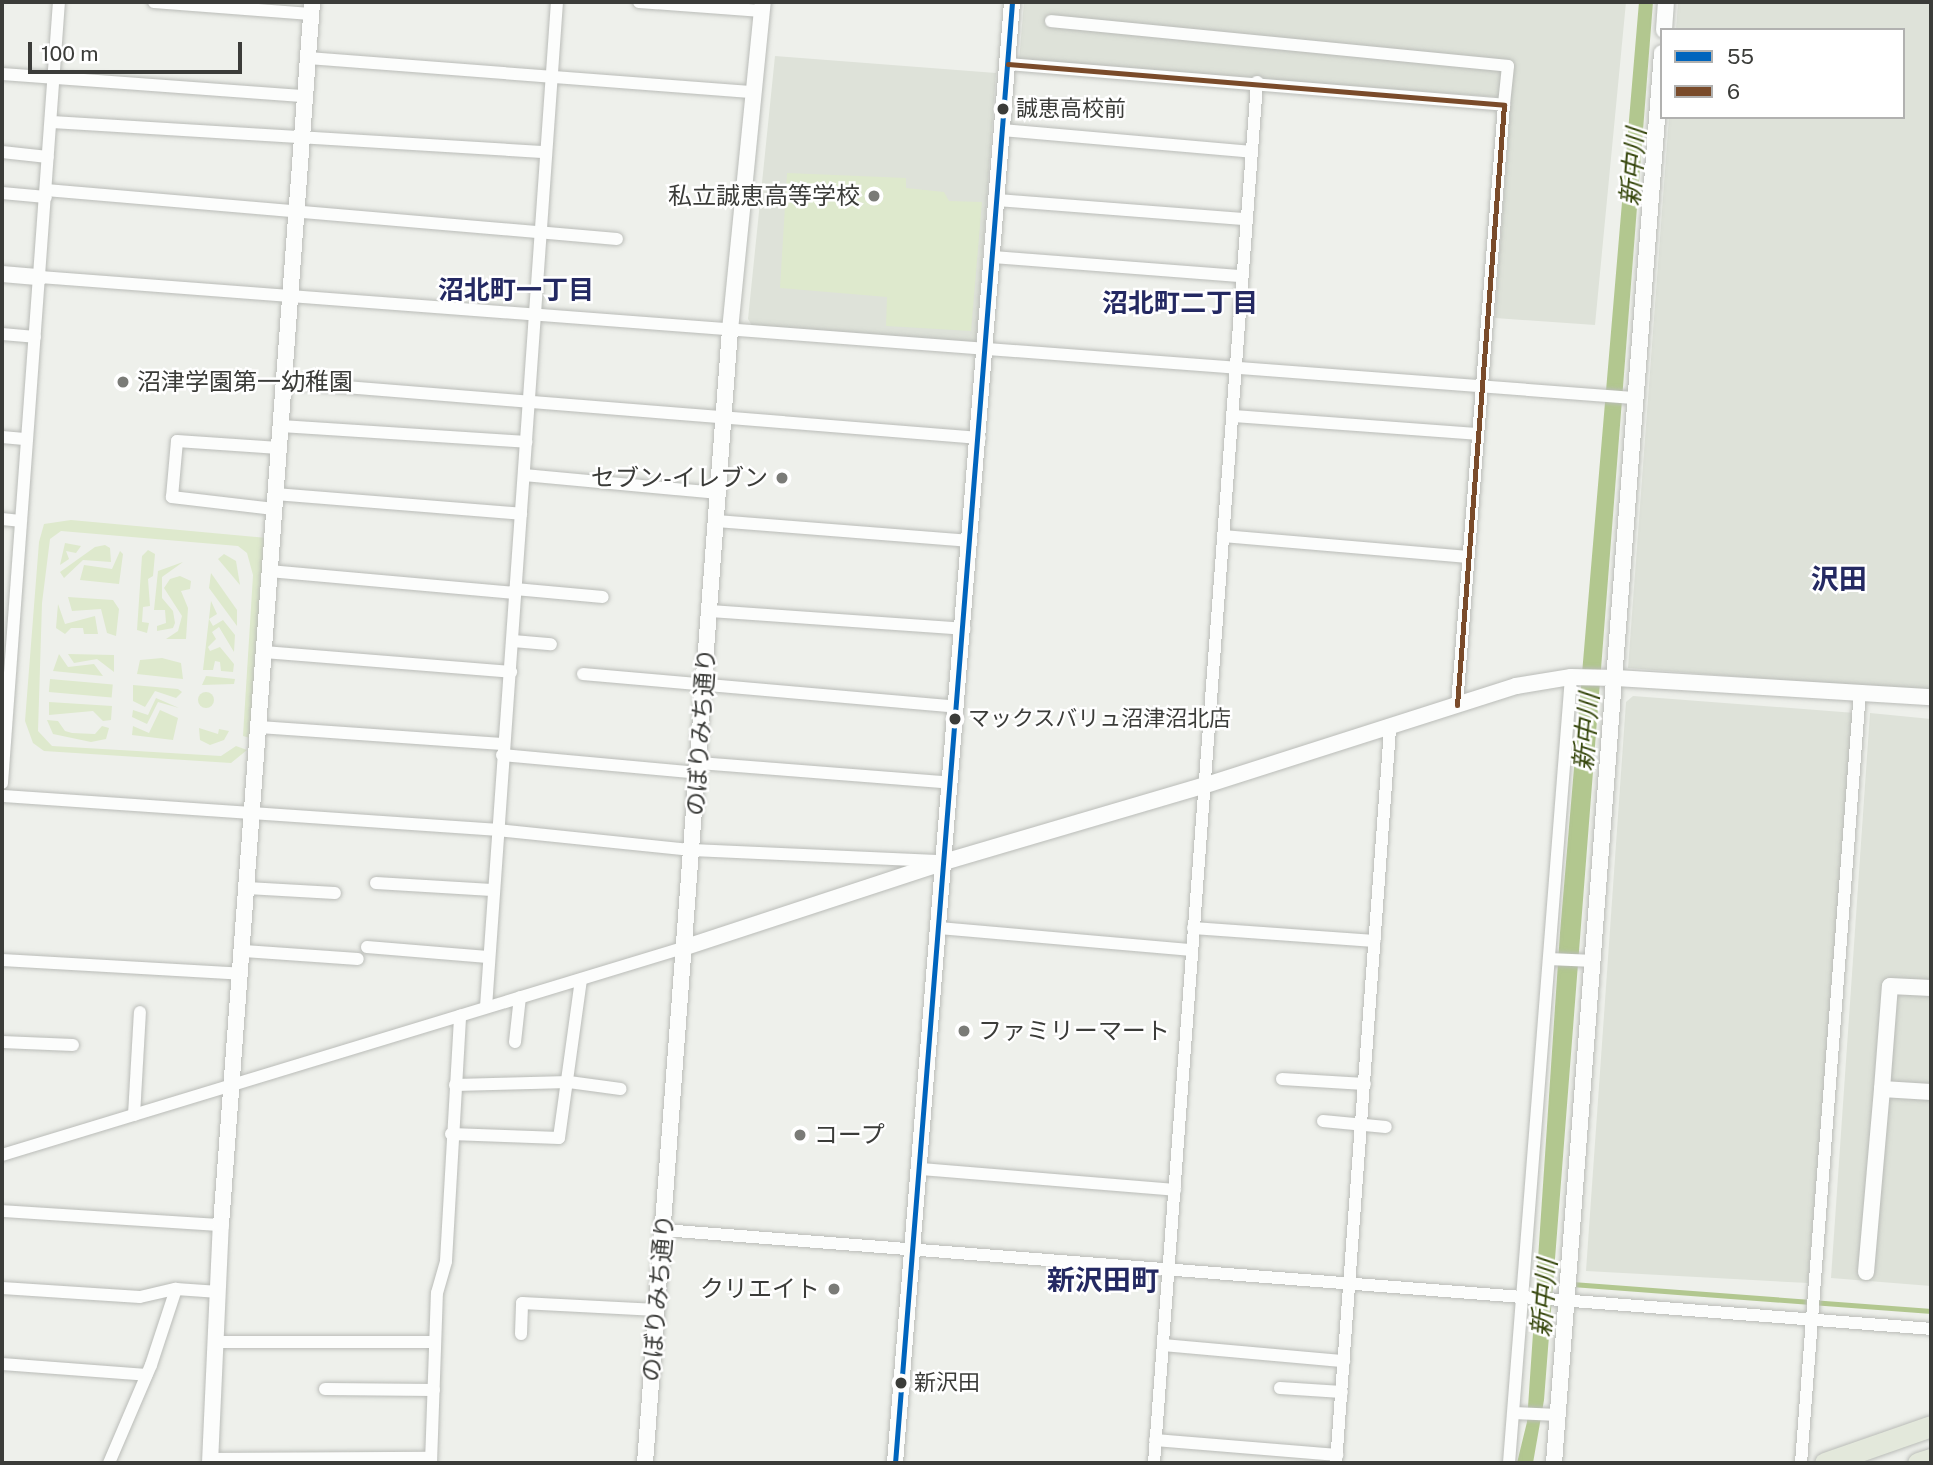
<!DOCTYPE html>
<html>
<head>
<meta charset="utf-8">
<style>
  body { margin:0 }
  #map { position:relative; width:1933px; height:1465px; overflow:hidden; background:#eef0eb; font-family:"Public Sans","Noto Sans JP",sans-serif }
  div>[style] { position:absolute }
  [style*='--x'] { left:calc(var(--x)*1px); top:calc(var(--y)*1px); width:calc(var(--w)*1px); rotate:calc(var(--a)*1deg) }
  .built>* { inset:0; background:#dee2d9 }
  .green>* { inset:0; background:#dee9cd; transform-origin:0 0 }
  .round { border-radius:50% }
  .water>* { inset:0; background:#b2c78f }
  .stream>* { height:4.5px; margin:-2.25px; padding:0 2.25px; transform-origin:2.25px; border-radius:2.25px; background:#b2c78f }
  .roads { filter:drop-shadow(0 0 2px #babcb8) drop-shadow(0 0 2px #babcb8) }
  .street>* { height:12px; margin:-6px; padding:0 6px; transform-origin:6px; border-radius:6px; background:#fcfdfc }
  .secondary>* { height:16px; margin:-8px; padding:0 8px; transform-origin:8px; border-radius:8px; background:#fcfdfc }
  .highway>* { height:21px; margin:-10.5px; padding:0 10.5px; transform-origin:10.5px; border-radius:10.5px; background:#e3e8db }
  .bus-1>* { height:5px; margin:-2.5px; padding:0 2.5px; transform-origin:2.5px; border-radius:2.5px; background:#0065bd }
  .bus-2>* { height:5px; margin:-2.5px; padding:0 2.5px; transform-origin:2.5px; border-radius:2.5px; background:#7a4b2a }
  .dots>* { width:19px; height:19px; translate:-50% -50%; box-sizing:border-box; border:4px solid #fff; border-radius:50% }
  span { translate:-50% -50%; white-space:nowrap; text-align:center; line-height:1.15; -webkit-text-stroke:5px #fff; paint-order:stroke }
  .bus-label { font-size:22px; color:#3b3c39 }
  .left { translate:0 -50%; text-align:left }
  .poi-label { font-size:24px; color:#3b3c39 }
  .right { translate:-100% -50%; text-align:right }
  .street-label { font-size:24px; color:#3b3c39 }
  .water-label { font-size:26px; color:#34450a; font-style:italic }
  .neighbourhood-label { font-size:26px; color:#242962; font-weight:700 }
  .quarter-label { font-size:28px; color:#242962; font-weight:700 }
  .frame { position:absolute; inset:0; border:4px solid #3b3c39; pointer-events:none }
  .legend { position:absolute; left:1660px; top:28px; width:245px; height:91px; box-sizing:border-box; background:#fff; border:2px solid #b1b1b0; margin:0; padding:9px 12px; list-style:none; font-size:21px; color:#3b3c39 }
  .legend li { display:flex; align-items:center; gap:14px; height:35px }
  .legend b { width:35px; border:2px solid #b1b1b0 }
  .scale { position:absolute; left:28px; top:42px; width:214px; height:32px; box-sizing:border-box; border:4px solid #3b3c39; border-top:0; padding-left:9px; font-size:21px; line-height:24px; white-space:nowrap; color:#3b3c39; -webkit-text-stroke:5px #fff; paint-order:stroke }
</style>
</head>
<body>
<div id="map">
  <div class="built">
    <i style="clip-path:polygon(1024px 2px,1626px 2px,1595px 325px,1495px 318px,1511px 98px,1019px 61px)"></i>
    <i style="clip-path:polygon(1678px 2px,1931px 2px,1931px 692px,1628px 668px,1669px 117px,1903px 117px,1903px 30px,1676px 30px)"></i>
    <i style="clip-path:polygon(775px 56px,996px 73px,976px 344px,753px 327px,748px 319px)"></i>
    <i style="clip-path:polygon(1633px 696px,1855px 713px,1808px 1283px,1586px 1271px,1626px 702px)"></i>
    <i style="clip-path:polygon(1870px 713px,1931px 719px,1931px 1286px,1831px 1278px)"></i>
  </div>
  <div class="green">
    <i style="clip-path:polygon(787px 173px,906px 178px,906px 188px,944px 192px,949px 201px,982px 202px,971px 331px,886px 326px,887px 297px,780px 288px)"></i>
    <i style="clip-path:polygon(71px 520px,267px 538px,250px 738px,243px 736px,253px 575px,247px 553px,238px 546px,61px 531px,50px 539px,42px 603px,38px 731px,52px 746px,221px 756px,236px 746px,247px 750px,231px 763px,44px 751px,33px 743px,25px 721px,39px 542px,44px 524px)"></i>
    <i style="clip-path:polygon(65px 543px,81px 546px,76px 553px,66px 551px,69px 559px,60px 565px)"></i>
    <i style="clip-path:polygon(105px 545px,110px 548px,111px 562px,83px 560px,64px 578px,60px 572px,95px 547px)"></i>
    <i style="clip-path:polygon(148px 550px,155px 554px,153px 576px,148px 579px,150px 606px,143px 607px,142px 622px,149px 623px,147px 633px,137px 630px,142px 556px)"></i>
    <i style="clip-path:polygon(120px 551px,123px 554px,119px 584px,80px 580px,84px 565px,112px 569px)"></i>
    <i style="clip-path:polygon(224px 554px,236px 561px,240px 585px,218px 559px)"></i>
    <i style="clip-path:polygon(183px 562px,162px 577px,162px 598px,173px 611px,175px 623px,173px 628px,157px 631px,157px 626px,166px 623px,165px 610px,154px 610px,158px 571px)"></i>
    <i style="clip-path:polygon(211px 573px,237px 610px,237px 626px,209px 588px)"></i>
    <i style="clip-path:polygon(180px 576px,191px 581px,190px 589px,181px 591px,188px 608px,186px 639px,166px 639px,178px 631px,182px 616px,164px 588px,170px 579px)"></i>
    <i style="clip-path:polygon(68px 597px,113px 600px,119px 609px,116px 636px,107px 633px,101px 609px,72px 611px)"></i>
    <i style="clip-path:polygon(211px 601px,217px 614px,209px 619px,213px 626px,223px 620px,235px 635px,234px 652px,219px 627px,212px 632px,216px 639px,208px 647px,210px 651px,220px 647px,234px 664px,233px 672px,221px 671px,220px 662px,215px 661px,213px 670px,203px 670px)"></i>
    <i style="clip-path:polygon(58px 604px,65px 624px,95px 616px,98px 634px,84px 634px,83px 628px,71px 628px,65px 634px,56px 628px)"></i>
    <i style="clip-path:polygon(59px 654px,68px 667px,94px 664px,103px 676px,53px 671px)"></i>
    <i style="clip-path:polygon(68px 654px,114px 655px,114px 672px,97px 659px,74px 663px)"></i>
    <i style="clip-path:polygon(162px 658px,181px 663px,183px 679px,137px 674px,140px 660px)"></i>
    <i style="clip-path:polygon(206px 676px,235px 679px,234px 684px,202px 685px)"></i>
    <i style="left:50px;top:679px;width:63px;height:13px;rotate:5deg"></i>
    <i style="clip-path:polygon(133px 685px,178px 689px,182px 692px,176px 698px,155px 691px,145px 707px,133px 701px)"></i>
    <i class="round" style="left:198px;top:692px;width:16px;height:16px"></i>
    <i style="clip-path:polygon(156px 698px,179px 708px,158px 702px,147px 724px,132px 717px,133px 710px,148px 715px)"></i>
    <i style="clip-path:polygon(49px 702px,112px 706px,111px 720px,103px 721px,93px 711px,49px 715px)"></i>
    <i style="clip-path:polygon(160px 710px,178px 718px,173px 740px,132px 735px,133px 726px,149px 733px)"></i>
    <i style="clip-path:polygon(47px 720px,58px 721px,65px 731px,72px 733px,95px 734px,102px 726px,109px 728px,106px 739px,91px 742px,53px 734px)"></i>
    <i style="clip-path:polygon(199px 728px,218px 734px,219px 729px,229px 731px,224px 740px,210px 745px,200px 740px)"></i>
  </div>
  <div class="water">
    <i style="clip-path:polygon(1639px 2px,1653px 2px,1544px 1400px,1533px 1463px,1517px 1463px,1527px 1422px,1560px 933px)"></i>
  </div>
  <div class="stream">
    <i style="--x:1572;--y:1284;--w:360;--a:4.3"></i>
  </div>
  <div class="roads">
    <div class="street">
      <i style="--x:154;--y:2;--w:157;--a:4.4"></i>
      <i style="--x:639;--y:2;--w:123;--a:4.2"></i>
      <i style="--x:1051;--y:21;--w:459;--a:5.6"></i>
      <i style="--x:1508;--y:66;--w:39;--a:96"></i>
      <i style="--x:308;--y:58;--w:447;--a:4.4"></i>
      <i style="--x:1008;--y:64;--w:498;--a:4.7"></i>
      <i style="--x:1504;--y:105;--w:602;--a:94.48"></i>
      <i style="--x:2;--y:74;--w:304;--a:4.2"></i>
      <i style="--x:52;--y:122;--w:495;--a:3.5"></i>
      <i style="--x:1002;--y:130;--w:251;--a:5"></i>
      <i style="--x:2;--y:152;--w:46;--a:6.2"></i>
      <i style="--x:46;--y:190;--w:573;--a:4.9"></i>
      <i style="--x:2;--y:193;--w:44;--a:5.2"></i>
      <i style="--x:997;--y:200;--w:250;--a:4.4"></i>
      <i style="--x:993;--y:257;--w:250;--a:4.4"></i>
      <i style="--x:40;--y:277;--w:1598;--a:4.34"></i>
      <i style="--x:2;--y:334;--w:33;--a:5"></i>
      <i style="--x:283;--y:382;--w:699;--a:4.59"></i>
      <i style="--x:1233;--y:416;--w:245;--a:4.2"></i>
      <i style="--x:281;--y:426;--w:246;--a:3.7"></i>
      <i style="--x:2;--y:437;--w:25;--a:5"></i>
      <i style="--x:524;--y:475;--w:196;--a:5.3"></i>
      <i style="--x:275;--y:494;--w:247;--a:4.6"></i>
      <i style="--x:274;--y:509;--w:103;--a:-173.3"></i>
      <i style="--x:172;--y:497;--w:56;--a:-84.9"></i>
      <i style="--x:177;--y:441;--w:102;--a:3.9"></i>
      <i style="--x:2;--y:519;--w:18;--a:6"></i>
      <i style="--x:716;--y:521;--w:256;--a:4.5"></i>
      <i style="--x:1223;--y:536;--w:246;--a:4.9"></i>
      <i style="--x:269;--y:571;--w:247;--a:5.1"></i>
      <i style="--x:515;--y:589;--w:88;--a:5.2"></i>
      <i style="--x:709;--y:611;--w:256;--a:4"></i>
      <i style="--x:513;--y:641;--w:38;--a:5"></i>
      <i style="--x:264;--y:652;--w:248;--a:4.6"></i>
      <i style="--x:583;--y:674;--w:375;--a:5"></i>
      <i style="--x:258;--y:727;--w:246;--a:4"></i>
      <i style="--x:502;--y:755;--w:197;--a:5.2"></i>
      <i style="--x:699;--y:763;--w:253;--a:4.5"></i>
      <i style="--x:2;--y:783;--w:783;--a:-85.83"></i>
      <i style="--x:2;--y:796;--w:496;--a:3.9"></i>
      <i style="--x:497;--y:830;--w:196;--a:5.9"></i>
      <i style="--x:692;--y:850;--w:245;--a:2.6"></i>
      <i style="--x:376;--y:883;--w:116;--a:3.5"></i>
      <i style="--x:247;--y:888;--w:88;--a:3.3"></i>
      <i style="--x:939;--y:928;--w:254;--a:5"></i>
      <i style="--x:1193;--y:928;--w:182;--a:4.1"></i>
      <i style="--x:367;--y:947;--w:121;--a:4.7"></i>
      <i style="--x:244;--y:951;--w:114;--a:4"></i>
      <i style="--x:1549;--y:959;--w:45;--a:2.5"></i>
      <i style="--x:2;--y:960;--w:240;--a:3.3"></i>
      <i style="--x:486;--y:1007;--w:1008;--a:-85.96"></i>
      <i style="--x:2;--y:1042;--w:71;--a:2.4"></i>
      <i style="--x:515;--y:1042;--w:45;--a:-83.7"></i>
      <i style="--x:1282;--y:1079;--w:83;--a:3.4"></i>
      <i style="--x:455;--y:1085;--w:114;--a:-1.5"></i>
      <i style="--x:569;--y:1082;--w:52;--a:7.7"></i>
      <i style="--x:134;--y:1115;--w:103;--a:-86.7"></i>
      <i style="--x:1323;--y:1121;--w:63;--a:5.4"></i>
      <i style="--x:451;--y:1134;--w:108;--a:2.1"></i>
      <i style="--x:559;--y:1138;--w:160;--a:-82.1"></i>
      <i style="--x:2;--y:1155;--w:715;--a:-16.91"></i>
      <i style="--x:921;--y:1169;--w:255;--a:4.7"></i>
      <i style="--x:2;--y:1211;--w:219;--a:3.7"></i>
      <i style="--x:663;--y:1230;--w:1272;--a:4.46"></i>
      <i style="--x:2;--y:1288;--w:138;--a:3.7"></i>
      <i style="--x:140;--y:1297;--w:37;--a:-13"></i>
      <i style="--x:176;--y:1289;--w:43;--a:4"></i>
      <i style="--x:521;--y:1334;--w:31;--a:-88"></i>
      <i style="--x:522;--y:1303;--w:135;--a:3"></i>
      <i style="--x:216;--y:1342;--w:219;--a:0"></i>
      <i style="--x:1163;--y:1345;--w:182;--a:5.1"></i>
      <i style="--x:2;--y:1364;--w:145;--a:4.3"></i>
      <i style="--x:1280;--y:1388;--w:62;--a:3.7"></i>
      <i style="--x:325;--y:1389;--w:109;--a:0.5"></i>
      <i style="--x:1514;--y:1413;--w:44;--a:2.6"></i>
      <i style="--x:1155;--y:1440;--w:183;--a:4.7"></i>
      <i style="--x:210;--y:1459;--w:221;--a:-0.3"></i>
      <i style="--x:109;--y:1463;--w:107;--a:-66.8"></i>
      <i style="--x:151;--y:1365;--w:80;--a:-71.8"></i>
      <i style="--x:431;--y:1463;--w:170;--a:-88"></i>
      <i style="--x:437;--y:1293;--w:33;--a:-74"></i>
      <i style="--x:446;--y:1261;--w:246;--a:-86.7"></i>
      <i style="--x:1154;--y:1463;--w:1385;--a:-85.73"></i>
      <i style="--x:1336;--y:1463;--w:736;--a:-85.79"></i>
      <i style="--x:1509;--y:1463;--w:788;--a:-85.49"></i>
      <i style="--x:1801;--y:1463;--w:774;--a:-85.63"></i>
    </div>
    <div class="secondary">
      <i style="--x:1664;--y:30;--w:28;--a:-86"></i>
      <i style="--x:2;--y:274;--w:38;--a:5"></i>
      <i style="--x:686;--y:947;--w:272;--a:-18.2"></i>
      <i style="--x:944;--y:862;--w:270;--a:-16.4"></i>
      <i style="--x:1203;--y:786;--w:329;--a:-17.7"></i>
      <i style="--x:1516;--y:686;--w:56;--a:-9.3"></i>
      <i style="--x:1571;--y:677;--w:45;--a:1.3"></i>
      <i style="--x:1616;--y:678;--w:316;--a:3.5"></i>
      <i style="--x:1882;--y:1089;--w:103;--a:-85.6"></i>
      <i style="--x:1890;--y:986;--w:41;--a:2.8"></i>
      <i style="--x:1866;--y:1272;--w:184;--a:-85"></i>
      <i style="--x:1882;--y:1089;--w:49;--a:3.5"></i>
      <i style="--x:210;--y:1463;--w:238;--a:-87.4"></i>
      <i style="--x:221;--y:1225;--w:1226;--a:-85.74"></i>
      <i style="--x:645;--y:1463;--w:1136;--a:-85.71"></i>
      <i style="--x:730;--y:330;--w:330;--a:-84.3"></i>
      <i style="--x:895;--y:1463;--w:1466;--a:-85.42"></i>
      <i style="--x:1554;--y:1463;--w:1414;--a:-85.62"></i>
    </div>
    <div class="highway">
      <i style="--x:1825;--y:1463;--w:112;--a:-19.2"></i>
      <i style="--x:1918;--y:1463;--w:14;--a:-17"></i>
    </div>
  </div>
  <div class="bus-1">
    <i style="--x:895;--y:1463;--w:1466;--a:-85.42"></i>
  </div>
  <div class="bus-2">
    <i style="--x:1008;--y:64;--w:498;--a:4.7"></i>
    <i style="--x:1504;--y:105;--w:602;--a:94.48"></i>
  </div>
  <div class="dots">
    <i style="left:1003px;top:109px;background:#3b3c39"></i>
    <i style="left:874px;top:196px;background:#7a7b77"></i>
    <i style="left:123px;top:382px;background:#7a7b77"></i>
    <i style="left:782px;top:478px;background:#7a7b77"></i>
    <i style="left:955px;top:719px;background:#3b3c39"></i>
    <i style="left:964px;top:1031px;background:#7a7b77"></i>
    <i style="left:800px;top:1135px;background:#7a7b77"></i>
    <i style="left:834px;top:1289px;background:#7a7b77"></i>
    <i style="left:901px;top:1383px;background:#3b3c39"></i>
  </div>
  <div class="bus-label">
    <span class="left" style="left:1016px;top:109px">誠恵高校前</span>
    <span class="left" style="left:968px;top:719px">マックスバリュ沼津沼北店</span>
    <span class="left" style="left:914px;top:1383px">新沢田</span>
  </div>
  <div class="poi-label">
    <span class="right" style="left:860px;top:196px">私立誠恵高等学校</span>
    <span class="left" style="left:137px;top:382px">沼津学園第一幼稚園</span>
    <span class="right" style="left:768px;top:478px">セブン-イレブン</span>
    <span class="left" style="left:978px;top:1031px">ファミリーマート</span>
    <span class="left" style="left:814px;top:1135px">コープ</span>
    <span class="right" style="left:820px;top:1289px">クリエイト</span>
  </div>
  <div class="street-label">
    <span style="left:701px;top:732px;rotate:-86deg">のぼりみち通り</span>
    <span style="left:658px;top:1298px;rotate:-85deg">のぼりみち通り</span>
  </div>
  <div class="water-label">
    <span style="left:1633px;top:167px;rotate:-85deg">新中川</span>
    <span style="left:1586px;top:732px;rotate:-85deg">新中川</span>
    <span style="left:1544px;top:1298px;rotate:-85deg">新中川</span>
  </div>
  <div class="neighbourhood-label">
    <span style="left:516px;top:290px">沼北町一丁目</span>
    <span style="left:1180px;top:303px">沼北町二丁目</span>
  </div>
  <div class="quarter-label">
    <span style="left:1839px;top:579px">沢田</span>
    <span style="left:1103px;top:1280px">新沢田町</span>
  </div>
  <div class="frame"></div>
  <ul class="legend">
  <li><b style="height:9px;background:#0065bd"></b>55</li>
  <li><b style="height:9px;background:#7a4b2a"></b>6</li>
  </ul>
  <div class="scale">100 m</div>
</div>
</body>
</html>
